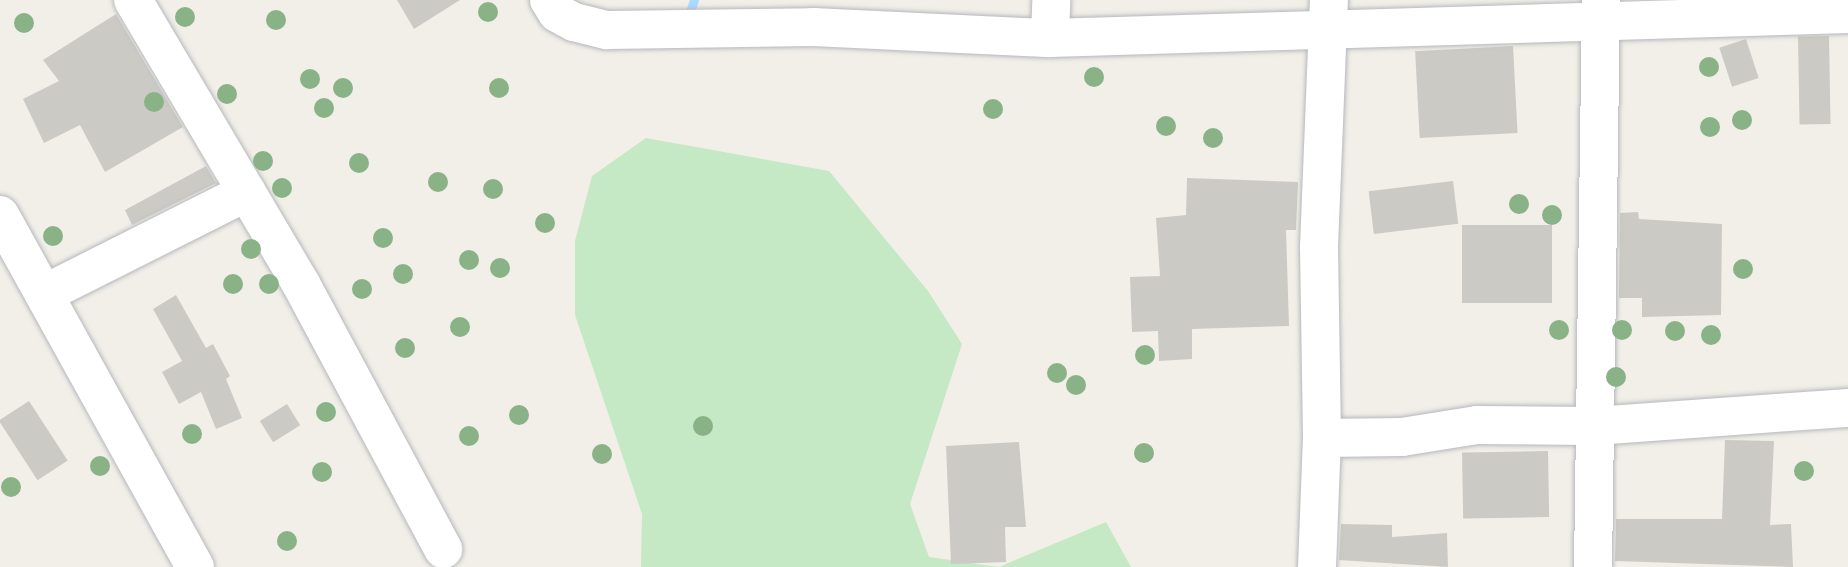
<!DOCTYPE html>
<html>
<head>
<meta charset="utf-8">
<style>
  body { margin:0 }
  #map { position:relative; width:1848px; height:567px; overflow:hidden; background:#f1efe8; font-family:"Roboto Condensed",sans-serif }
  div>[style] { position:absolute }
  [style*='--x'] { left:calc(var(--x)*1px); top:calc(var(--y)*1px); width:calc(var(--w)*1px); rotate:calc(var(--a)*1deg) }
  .green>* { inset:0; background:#c5e8c5 }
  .stream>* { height:9px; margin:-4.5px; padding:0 4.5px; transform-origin:4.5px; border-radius:4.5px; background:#aadaff }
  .building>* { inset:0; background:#cccac5; transform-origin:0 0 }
  .roads { filter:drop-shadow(0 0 2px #b5b8bc) drop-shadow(0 0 2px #b5b8bc) }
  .minor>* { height:38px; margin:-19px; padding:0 19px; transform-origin:19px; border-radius:19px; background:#fff }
  .trees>* { width:20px; height:20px; margin:-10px; border-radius:50%; background:#89b387 }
  span { translate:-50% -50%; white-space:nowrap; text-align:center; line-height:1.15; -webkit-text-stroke:7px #fff; paint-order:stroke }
</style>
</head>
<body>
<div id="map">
  <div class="green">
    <i style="clip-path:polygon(646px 138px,829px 171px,928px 291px,962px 344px,910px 504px,929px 557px,999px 567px,1106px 522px,1131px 567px,641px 567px,642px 514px,575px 315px,575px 241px,592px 176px)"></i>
  </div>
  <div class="stream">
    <i style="--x:691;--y:9;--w:9;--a:-72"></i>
  </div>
  <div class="building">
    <i style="clip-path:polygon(397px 0,460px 0,414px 29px)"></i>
    <i style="clip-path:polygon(116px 14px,183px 127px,105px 172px,80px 125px,44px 143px,23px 99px,59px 81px,43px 60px)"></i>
    <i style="left:1829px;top:36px;width:88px;height:31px;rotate:89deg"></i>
    <i style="left:1746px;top:39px;width:41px;height:28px;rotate:72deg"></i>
    <i style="left:1513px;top:46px;width:87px;height:98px;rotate:87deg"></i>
    <i style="clip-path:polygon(206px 166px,216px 183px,132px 225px,125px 210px)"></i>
    <i style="clip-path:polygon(1187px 178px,1298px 182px,1296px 230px,1286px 230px,1289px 326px,1192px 329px,1192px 359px,1159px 361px,1158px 331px,1132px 332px,1130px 277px,1160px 276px,1156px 218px,1186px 215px)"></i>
    <i style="left:1453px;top:181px;width:43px;height:85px;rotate:83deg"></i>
    <i style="clip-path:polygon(1638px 212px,1639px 219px,1722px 224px,1721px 315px,1642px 317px,1642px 298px,1619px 298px,1620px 213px)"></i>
    <i style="left:1462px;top:225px;width:90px;height:78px"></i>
    <i style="clip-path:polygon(176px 295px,206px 348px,213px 344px,230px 376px,226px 379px,242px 418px,216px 429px,201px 392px,179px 404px,162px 372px,182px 361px,153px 309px)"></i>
    <i style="left:29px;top:401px;width:71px;height:36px;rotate:57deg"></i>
    <i style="left:287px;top:404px;width:25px;height:32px;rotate:58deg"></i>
    <i style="clip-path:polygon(1725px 440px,1774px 441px,1770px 525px,1791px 524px,1793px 567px,1615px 561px,1616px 519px,1722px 519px)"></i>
    <i style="clip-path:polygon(1019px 442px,1026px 527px,1005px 527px,1006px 562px,951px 564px,946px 446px)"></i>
    <i style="left:1548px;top:451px;width:66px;height:86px;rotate:89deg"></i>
    <i style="clip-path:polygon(1341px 524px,1392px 525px,1392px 537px,1447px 533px,1448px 567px,1339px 560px)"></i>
  </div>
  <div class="roads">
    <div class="minor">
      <i style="--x:133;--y:0;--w:330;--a:59.4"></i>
      <i style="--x:301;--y:284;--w:301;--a:61.8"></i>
      <i style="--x:549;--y:0;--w:15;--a:58"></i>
      <i style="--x:557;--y:13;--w:19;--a:28"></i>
      <i style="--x:574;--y:22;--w:34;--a:14"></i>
      <i style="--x:607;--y:30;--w:206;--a:-0.8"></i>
      <i style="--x:813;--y:27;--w:237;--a:2.7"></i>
      <i style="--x:1050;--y:38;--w:798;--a:-1.72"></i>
      <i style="--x:1050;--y:38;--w:38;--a:-88"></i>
      <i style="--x:0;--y:215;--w:402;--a:61"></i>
      <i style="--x:44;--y:294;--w:227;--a:-26.7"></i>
      <i style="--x:1322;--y:438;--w:80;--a:-0.7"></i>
      <i style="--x:1402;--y:437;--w:76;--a:-9.1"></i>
      <i style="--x:1477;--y:425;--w:118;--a:0.5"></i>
      <i style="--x:1595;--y:426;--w:254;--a:-4.1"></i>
      <i style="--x:1317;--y:567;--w:129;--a:-87.8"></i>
      <i style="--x:1322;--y:438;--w:191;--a:-90.9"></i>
      <i style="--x:1319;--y:247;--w:247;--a:-87.7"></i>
      <i style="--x:1593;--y:567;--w:567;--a:-89.19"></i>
    </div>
  </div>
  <div class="trees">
    <i style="left:488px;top:12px"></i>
    <i style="left:185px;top:17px"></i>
    <i style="left:276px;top:20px"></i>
    <i style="left:24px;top:23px"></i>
    <i style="left:1709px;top:67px"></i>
    <i style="left:1094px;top:77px"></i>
    <i style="left:310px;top:79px"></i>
    <i style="left:343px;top:88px"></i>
    <i style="left:499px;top:88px"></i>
    <i style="left:227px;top:94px"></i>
    <i style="left:154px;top:102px"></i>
    <i style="left:324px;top:108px"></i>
    <i style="left:993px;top:109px"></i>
    <i style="left:1742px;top:120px"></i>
    <i style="left:1166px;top:126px"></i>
    <i style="left:1710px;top:127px"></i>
    <i style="left:1213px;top:138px"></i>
    <i style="left:263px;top:161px"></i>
    <i style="left:359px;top:163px"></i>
    <i style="left:438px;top:182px"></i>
    <i style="left:282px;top:188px"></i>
    <i style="left:493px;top:189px"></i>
    <i style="left:1519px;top:204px"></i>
    <i style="left:1552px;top:215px"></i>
    <i style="left:545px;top:223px"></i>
    <i style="left:53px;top:236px"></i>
    <i style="left:383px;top:238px"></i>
    <i style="left:251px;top:249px"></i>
    <i style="left:469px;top:260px"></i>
    <i style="left:500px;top:268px"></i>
    <i style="left:1743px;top:269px"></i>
    <i style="left:403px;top:274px"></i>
    <i style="left:233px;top:284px"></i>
    <i style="left:269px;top:284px"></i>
    <i style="left:362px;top:289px"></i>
    <i style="left:460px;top:327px"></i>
    <i style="left:1559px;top:330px"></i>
    <i style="left:1622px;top:330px"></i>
    <i style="left:1675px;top:331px"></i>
    <i style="left:1711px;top:335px"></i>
    <i style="left:405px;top:348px"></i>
    <i style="left:1145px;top:355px"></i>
    <i style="left:1057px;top:373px"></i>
    <i style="left:1616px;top:377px"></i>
    <i style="left:1076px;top:385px"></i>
    <i style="left:326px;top:412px"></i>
    <i style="left:519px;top:415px"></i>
    <i style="left:703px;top:426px"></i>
    <i style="left:192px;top:434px"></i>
    <i style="left:469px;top:436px"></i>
    <i style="left:1144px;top:453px"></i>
    <i style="left:602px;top:454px"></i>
    <i style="left:100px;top:466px"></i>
    <i style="left:1804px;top:471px"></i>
    <i style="left:322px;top:472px"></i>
    <i style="left:11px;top:487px"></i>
    <i style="left:287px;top:541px"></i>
  </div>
</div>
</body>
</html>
